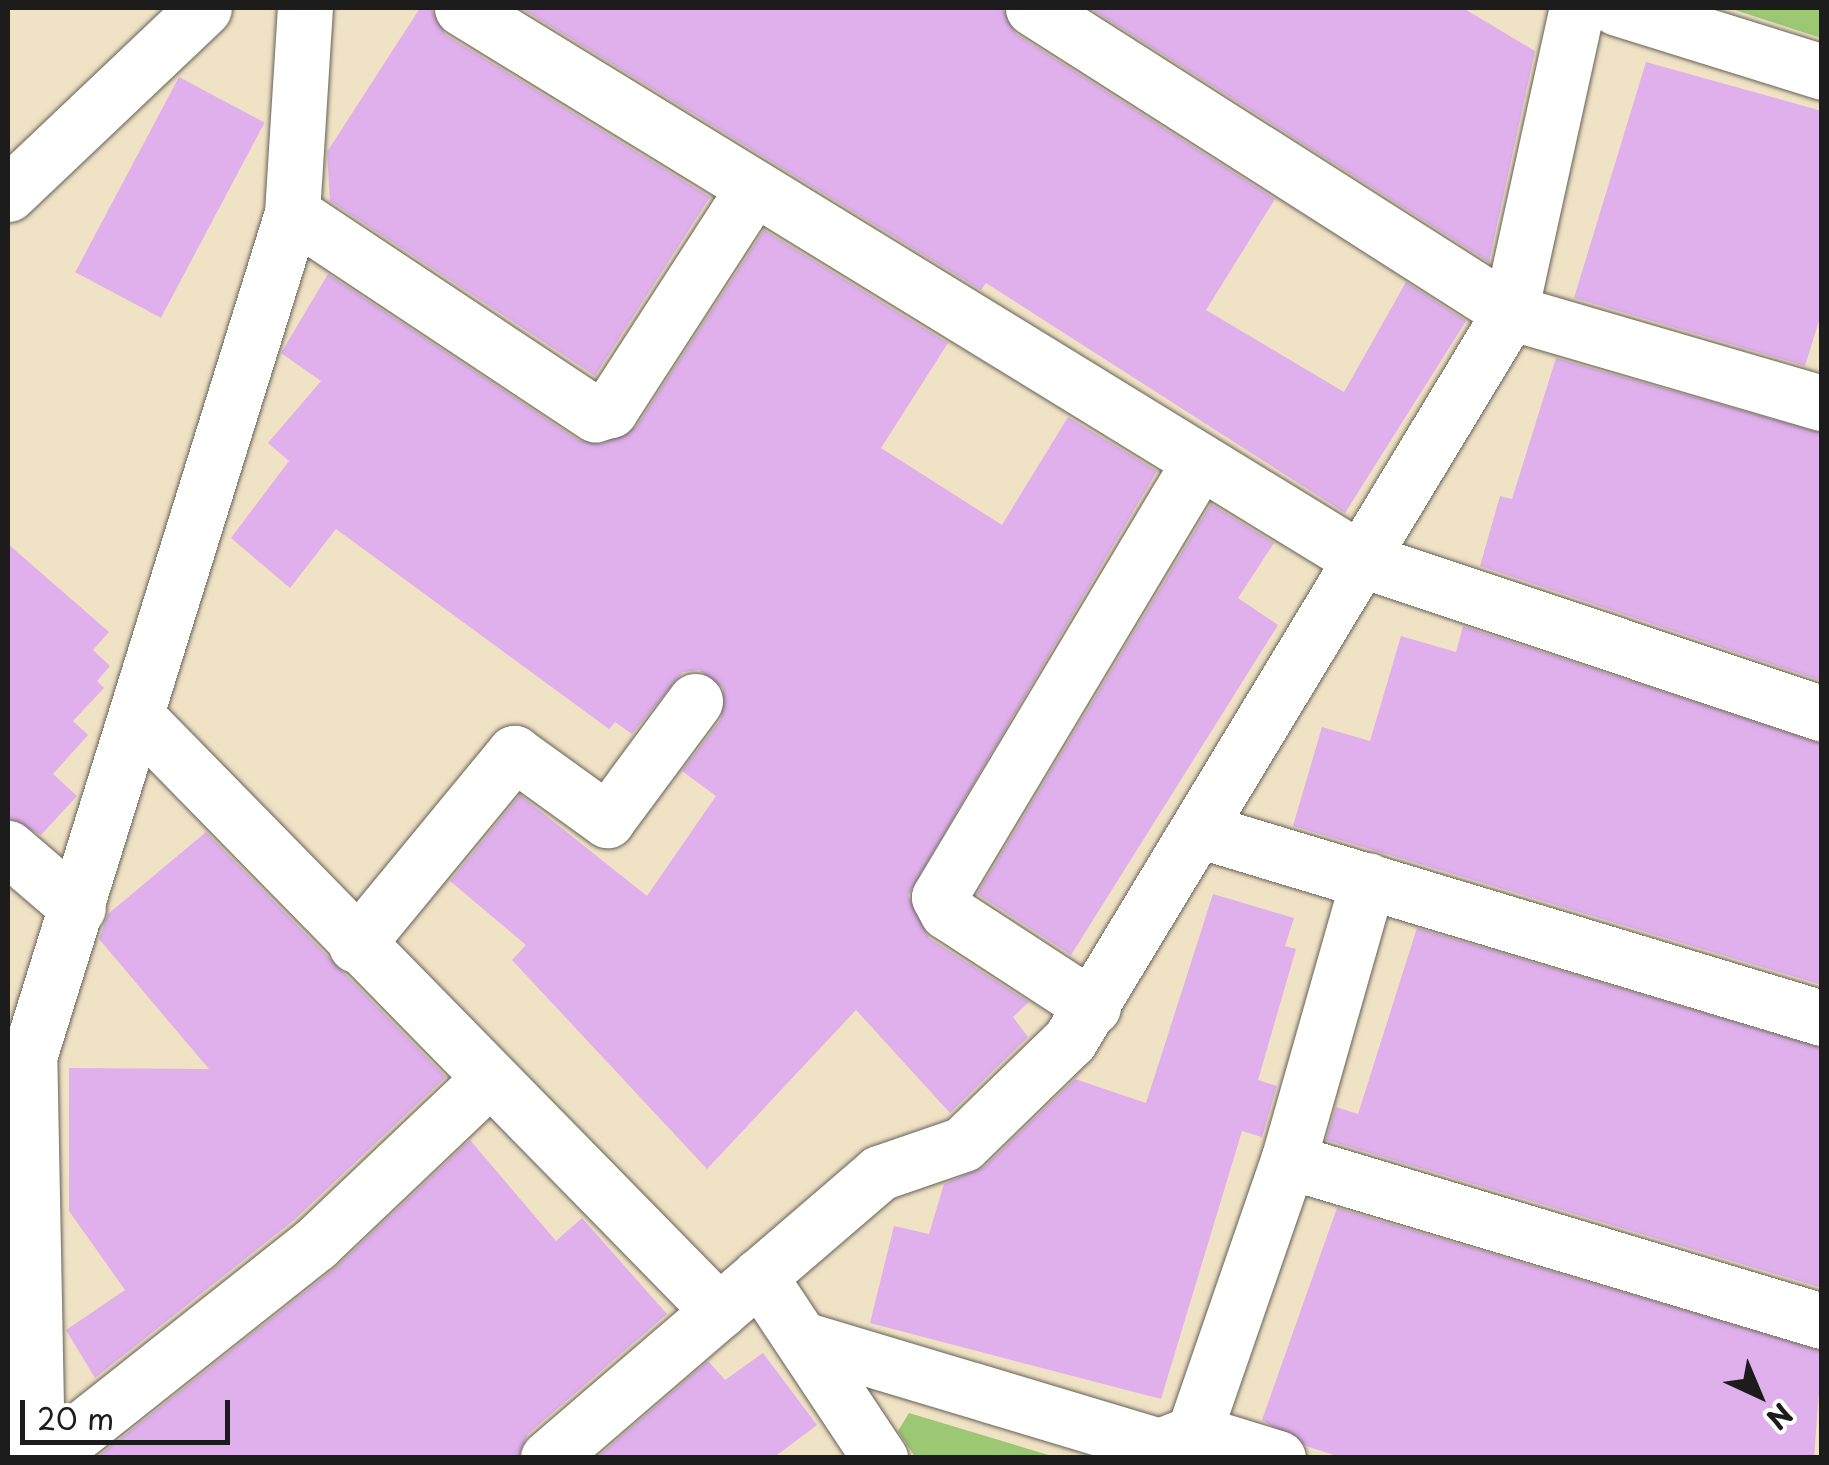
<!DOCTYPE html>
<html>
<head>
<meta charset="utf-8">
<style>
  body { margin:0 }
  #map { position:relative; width:1829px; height:1465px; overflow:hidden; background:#f0e2c5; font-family:"Playpen Sans",sans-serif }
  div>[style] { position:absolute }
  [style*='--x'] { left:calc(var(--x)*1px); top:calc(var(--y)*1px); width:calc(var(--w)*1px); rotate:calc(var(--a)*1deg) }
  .green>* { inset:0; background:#9cc773 }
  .building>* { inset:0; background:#dfb0ec; transform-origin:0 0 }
  .roads { filter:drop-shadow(0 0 2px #666157) drop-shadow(0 0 2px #666157) }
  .minor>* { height:55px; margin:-27.5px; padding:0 27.5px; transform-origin:27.5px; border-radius:27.5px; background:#fff }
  span { translate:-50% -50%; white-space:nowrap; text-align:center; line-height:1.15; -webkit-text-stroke:9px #fff; paint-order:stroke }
  .frame { position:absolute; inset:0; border:10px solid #1c1c1c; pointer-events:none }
  .north { position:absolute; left:1709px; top:1345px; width:100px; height:100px; -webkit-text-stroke:8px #fff; paint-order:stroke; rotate:136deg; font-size:28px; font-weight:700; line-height:40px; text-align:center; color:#1c1c1c }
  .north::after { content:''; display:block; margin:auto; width:35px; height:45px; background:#1c1c1c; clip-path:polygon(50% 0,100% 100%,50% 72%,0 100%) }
  .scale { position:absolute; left:20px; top:1400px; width:210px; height:45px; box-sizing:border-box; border:5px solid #1c1c1c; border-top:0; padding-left:12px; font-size:30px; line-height:35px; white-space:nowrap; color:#1c1c1c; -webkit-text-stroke:8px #fff; paint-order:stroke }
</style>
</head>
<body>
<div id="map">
  <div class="green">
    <i style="clip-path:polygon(1729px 8px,1821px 8px,1821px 38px)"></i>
    <i style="clip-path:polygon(909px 1413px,1055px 1457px,915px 1457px,898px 1431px)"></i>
  </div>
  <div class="building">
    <i style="clip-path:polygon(420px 8px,431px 8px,446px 35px,710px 197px,595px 376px,330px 201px,327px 152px)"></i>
    <i style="clip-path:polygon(521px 8px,1002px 8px,1016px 34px,1275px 199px,1206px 310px,1344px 392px,1406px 282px,1466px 321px,1345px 513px,986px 283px,981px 290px)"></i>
    <i style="clip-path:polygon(1090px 8px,1463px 8px,1535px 51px,1489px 262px)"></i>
    <i style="clip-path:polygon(1646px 62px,1822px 111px,1822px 311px,1805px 366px,1574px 298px)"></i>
    <i style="left:179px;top:77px;width:97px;height:221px;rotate:28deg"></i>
    <i style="clip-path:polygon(764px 230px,948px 343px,881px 448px,1002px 525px,1068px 417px,1157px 471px,908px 895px,929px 938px,1029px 1002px,1013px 1017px,1028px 1037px,950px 1113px,856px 1010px,707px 1169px,512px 960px,526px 945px,450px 881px,520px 795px,647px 896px,716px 796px,682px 771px,721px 719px,723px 688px,699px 670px,683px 672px,632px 734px,615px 722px,609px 729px,336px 529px,290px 588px,231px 538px,289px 461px,268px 443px,321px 381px,281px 353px,328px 274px,578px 440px,602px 444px,636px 427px)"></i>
    <i style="clip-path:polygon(1556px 358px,1822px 433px,1822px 681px,1480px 566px,1500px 496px,1512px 499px)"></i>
    <i style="clip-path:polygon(1211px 504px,1274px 543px,1238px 598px,1278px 625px,1071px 955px,977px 894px)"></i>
    <i style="clip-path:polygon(8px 544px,109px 632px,93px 650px,110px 666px,97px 681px,104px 688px,73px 721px,88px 735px,53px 774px,77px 796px,41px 835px,8px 818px)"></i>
    <i style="clip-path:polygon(1463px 626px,1822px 744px,1822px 985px,1293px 826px,1322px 727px,1370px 741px,1401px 636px,1456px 652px)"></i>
    <i style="clip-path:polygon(206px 832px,446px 1077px,294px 1220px,95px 1378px,66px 1330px,125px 1290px,69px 1211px,69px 1068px,209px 1069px,99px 939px,108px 914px)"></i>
    <i style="clip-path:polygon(1213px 894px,1294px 918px,1285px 946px,1296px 949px,1258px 1080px,1277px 1086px,1262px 1137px,1242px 1131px,1161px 1399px,870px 1323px,894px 1226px,929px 1234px,944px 1184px,984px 1167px,1075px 1079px,1146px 1103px)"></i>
    <i style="clip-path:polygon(1417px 928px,1822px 1048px,1822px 1288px,1326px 1140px,1336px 1107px,1358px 1114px)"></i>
    <i style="clip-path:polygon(470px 1140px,556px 1241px,582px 1218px,667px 1314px,528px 1434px,518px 1458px,96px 1458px,335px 1268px)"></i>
    <i style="clip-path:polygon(1337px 1208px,1822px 1351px,1814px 1458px,1343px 1458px,1306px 1446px,1262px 1420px)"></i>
    <i style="clip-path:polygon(763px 1353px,817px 1425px,773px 1458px,596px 1458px,708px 1361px,725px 1380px)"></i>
  </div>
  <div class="roads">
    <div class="minor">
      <i style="--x:462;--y:8;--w:1054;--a:31.53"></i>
      <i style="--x:1360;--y:559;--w:487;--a:18.5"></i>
      <i style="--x:1033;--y:8;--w:566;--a:32.51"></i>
      <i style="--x:1510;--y:312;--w:325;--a:16.3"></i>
      <i style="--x:1617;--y:8;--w:215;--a:17.3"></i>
      <i style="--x:8;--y:194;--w:270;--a:-43.5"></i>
      <i style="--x:292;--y:213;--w:364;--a:33.6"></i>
      <i style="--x:595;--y:414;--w:16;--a:-15"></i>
      <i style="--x:610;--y:410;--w:260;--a:-57.1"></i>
      <i style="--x:139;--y:719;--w:829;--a:45.59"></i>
      <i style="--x:1198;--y:830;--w:652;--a:16.77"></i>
      <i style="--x:8;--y:848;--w:92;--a:40.6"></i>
      <i style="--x:356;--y:945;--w:249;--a:-50.5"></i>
      <i style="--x:514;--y:753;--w:115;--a:35.8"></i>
      <i style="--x:607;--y:820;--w:148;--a:-53.5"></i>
      <i style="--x:1093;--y:1007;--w:174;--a:-146.9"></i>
      <i style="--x:947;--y:912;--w:17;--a:-118"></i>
      <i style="--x:939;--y:897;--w:505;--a:-59.11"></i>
      <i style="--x:1288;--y:1161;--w:557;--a:16.68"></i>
      <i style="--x:759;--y:1276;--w:219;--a:56.4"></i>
      <i style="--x:806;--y:1340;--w:370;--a:16.7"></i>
      <i style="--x:1160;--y:1446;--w:37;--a:-22"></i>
      <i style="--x:1194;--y:1432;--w:88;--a:17.2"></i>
      <i style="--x:1194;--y:1432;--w:287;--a:-70.9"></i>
      <i style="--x:1288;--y:1161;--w:292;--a:-74.1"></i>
      <i style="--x:37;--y:1458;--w:401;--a:-91.1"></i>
      <i style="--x:29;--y:1057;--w:884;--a:-72.69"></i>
      <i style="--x:292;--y:213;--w:205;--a:-86.4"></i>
      <i style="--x:45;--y:1458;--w:345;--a:-38.4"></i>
      <i style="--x:315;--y:1244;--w:240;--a:-43.5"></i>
      <i style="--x:548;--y:1458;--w:437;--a:-40.7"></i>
      <i style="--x:879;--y:1173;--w:89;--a:-19"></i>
      <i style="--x:963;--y:1144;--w:149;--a:-44.2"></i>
      <i style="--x:1070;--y:1040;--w:851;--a:-58.85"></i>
      <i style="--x:1510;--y:312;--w:311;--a:-77.6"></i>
    </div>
  </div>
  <div class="frame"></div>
  <div class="north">N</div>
  <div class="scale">20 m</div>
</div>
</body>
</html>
